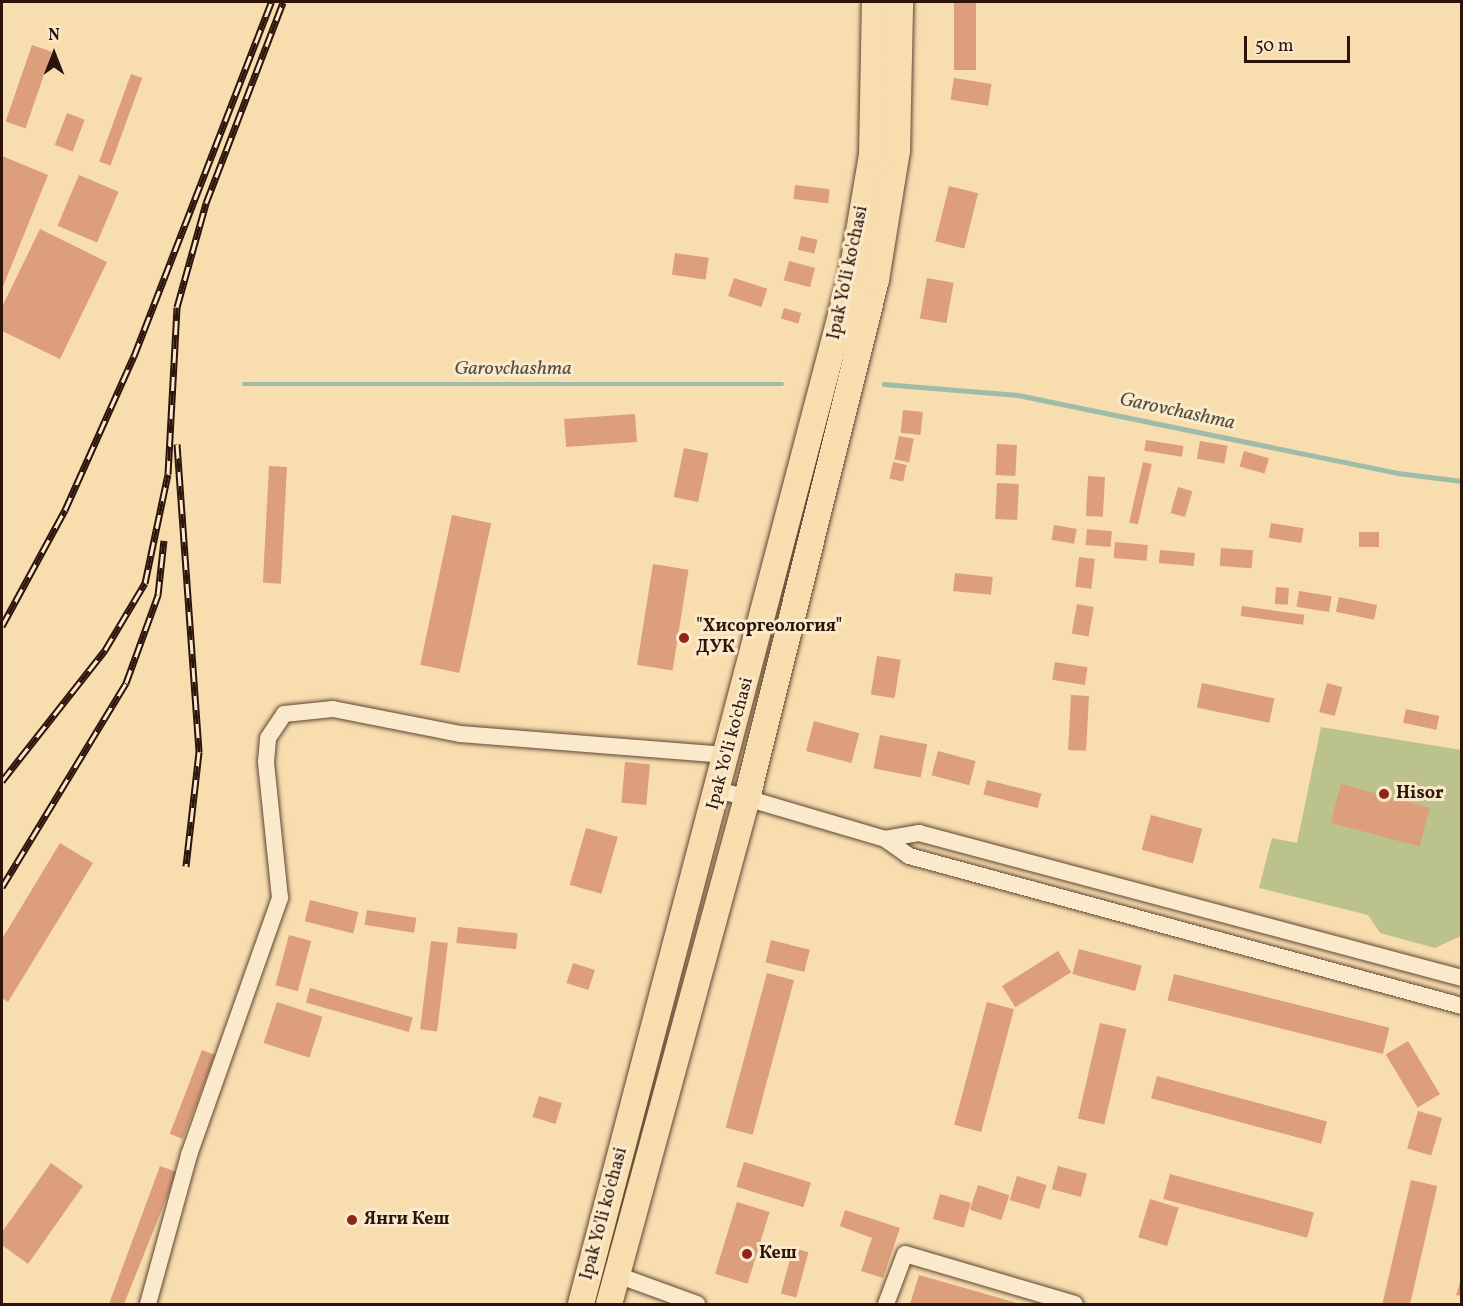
<!DOCTYPE html>
<html>
<head>
<meta charset="utf-8">
<style>
  body { margin:0 }
  #map { position:relative; width:1463px; height:1306px; overflow:hidden; background:#f8ddaf; font-family:Vollkorn,serif }
  div>[style] { position:absolute }
  [style*='--x'] { left:calc(var(--x)*1px); top:calc(var(--y)*1px); width:calc(var(--w)*1px); rotate:calc(var(--a)*1deg) }
  .green>* { inset:0; background:#bcc28c }
  .stream>* { height:4.5px; margin:-2.25px; padding:0 2.25px; transform-origin:2.25px; border-radius:2.25px; background:#9ebca8 }
  .building>* { inset:0; background:#dd9e7b; transform-origin:0 0 }
  .roads { filter:drop-shadow(0 0 2px #5f4633) drop-shadow(0 0 2px #5f4633) }
  .minor>* { height:16px; margin:-8px; padding:0 8px; transform-origin:8px; border-radius:8px; background:#fae9cb }
  .primary>* { height:26px; margin:-13px; padding:0 13px; transform-origin:13px; border-radius:13px; background:#f8ddaf }
  .rail>* { height:7px; margin-top:-3.5px; transform-origin:0; background:repeating-linear-gradient(90deg,#fae9cb 0 14px,#2c140a 0 28px); box-sizing:border-box; border-block:2px solid #2c140a }
  .dots>* { width:16px; height:16px; translate:-50% -50%; box-sizing:border-box; border:3px solid #fae9cb; border-radius:50% }
  span { translate:-50% -50%; white-space:nowrap; text-align:center; line-height:1.15; -webkit-text-stroke:6px #fae9cb; paint-order:stroke }
  .street-label { font-size:18px; color:#2c140a }
  .poi-label { font-size:18px; color:#2c140a; font-weight:700 }
  .left { translate:0 -50%; text-align:left }
  .water-label { font-size:20px; color:#544f41; font-style:italic }
  .frame { position:absolute; inset:0; border:3px solid #2c140a; pointer-events:none }
  .north { position:absolute; left:24px; top:24px; width:60px; height:60px; -webkit-text-stroke:4px #fae9cb; paint-order:stroke; rotate:0deg; font-size:16px; font-weight:700; line-height:24px; text-align:center; color:#2c140a }
  .north::after { content:''; display:block; margin:auto; width:21px; height:27px; background:#2c140a; clip-path:polygon(50% 0,100% 100%,50% 72%,0 100%) }
  .scale { position:absolute; left:1244px; top:36px; width:106px; height:27px; box-sizing:border-box; border:3px solid #2c140a; border-top:0; padding-left:8px; font-size:18px; line-height:21px; white-space:nowrap; color:#2c140a; -webkit-text-stroke:4px #fae9cb; paint-order:stroke }
</style>
</head>
<body>
<div id="map">
  <div class="green">
    <i style="clip-path:polygon(1321px 727px,1461px 750px,1461px 936px,1435px 948px,1380px 933px,1368px 915px,1259px 888px,1272px 838px,1297px 843px)"></i>
  </div>
  <div class="stream">
    <i style="--x:244;--y:384;--w:538;--a:0"></i>
    <i style="--x:884;--y:384;--w:134;--a:4.7"></i>
    <i style="--x:1018;--y:395;--w:388;--a:11.6"></i>
    <i style="--x:1398;--y:473;--w:64;--a:7.1"></i>
  </div>
  <div class="building">
    <i style="left:954px;top:2px;width:22px;height:68px"></i>
    <i style="left:32px;top:45px;width:21px;height:81px;rotate:19deg"></i>
    <i style="left:131px;top:74px;width:12px;height:93px;rotate:20deg"></i>
    <i style="left:954px;top:78px;width:38px;height:22px;rotate:9deg"></i>
    <i style="left:67px;top:113px;width:19px;height:34px;rotate:21deg"></i>
    <i style="clip-path:polygon(2px 156px,48px 175px,2px 289px)"></i>
    <i style="left:79px;top:175px;width:43px;height:55px;rotate:23deg"></i>
    <i style="left:795px;top:185px;width:35px;height:14px;rotate:7deg"></i>
    <i style="left:949px;top:186px;width:30px;height:57px;rotate:14deg"></i>
    <i style="clip-path:polygon(40px 229px,107px 262px,60px 359px,2px 331px,2px 307px)"></i>
    <i style="left:801px;top:236px;width:17px;height:14px;rotate:13deg"></i>
    <i style="left:675px;top:253px;width:34px;height:22px;rotate:8deg"></i>
    <i style="left:789px;top:261px;width:27px;height:20px;rotate:15deg"></i>
    <i style="left:734px;top:278px;width:35px;height:19px;rotate:18deg"></i>
    <i style="left:927px;top:278px;width:27px;height:41px;rotate:10deg"></i>
    <i style="left:784px;top:308px;width:18px;height:11px;rotate:16deg"></i>
    <i style="left:903px;top:410px;width:20px;height:23px;rotate:6deg"></i>
    <i style="left:635px;top:414px;width:28px;height:71px;rotate:86deg"></i>
    <i style="left:899px;top:436px;width:15px;height:24px;rotate:11deg"></i>
    <i style="left:1146px;top:440px;width:38px;height:11px;rotate:9deg"></i>
    <i style="left:1200px;top:441px;width:28px;height:18px;rotate:10deg"></i>
    <i style="left:997px;top:444px;width:20px;height:31px;rotate:3deg"></i>
    <i style="left:684px;top:448px;width:25px;height:50px;rotate:12deg"></i>
    <i style="left:1244px;top:451px;width:26px;height:16px;rotate:16deg"></i>
    <i style="left:893px;top:462px;width:14px;height:17px;rotate:12deg"></i>
    <i style="left:1143px;top:462px;width:9px;height:62px;rotate:13deg"></i>
    <i style="left:269px;top:466px;width:18px;height:117px;rotate:3deg"></i>
    <i style="left:1088px;top:476px;width:17px;height:40px;rotate:3deg"></i>
    <i style="left:997px;top:483px;width:22px;height:36px;rotate:3deg"></i>
    <i style="left:1178px;top:487px;width:15px;height:27px;rotate:16deg"></i>
    <i style="left:452px;top:515px;width:40px;height:153px;rotate:12deg"></i>
    <i style="left:1271px;top:523px;width:33px;height:15px;rotate:9deg"></i>
    <i style="left:1054px;top:525px;width:23px;height:15px;rotate:10deg"></i>
    <i style="left:1087px;top:529px;width:25px;height:16px;rotate:5deg"></i>
    <i style="left:1359px;top:532px;width:20px;height:15px"></i>
    <i style="left:1115px;top:542px;width:33px;height:16px;rotate:5deg"></i>
    <i style="left:1221px;top:548px;width:32px;height:18px;rotate:4deg"></i>
    <i style="left:1160px;top:550px;width:35px;height:13px;rotate:5deg"></i>
    <i style="left:1079px;top:557px;width:16px;height:30px;rotate:7deg"></i>
    <i style="left:653px;top:564px;width:36px;height:102px;rotate:9deg"></i>
    <i style="left:955px;top:573px;width:38px;height:18px;rotate:6deg"></i>
    <i style="left:1276px;top:587px;width:13px;height:17px;rotate:4deg"></i>
    <i style="left:1299px;top:591px;width:33px;height:16px;rotate:9deg"></i>
    <i style="left:1339px;top:597px;width:39px;height:15px;rotate:12deg"></i>
    <i style="left:1077px;top:604px;width:17px;height:30px;rotate:10deg"></i>
    <i style="left:1242px;top:606px;width:63px;height:10px;rotate:8deg"></i>
    <i style="left:877px;top:656px;width:24px;height:39px;rotate:9deg"></i>
    <i style="left:1055px;top:662px;width:33px;height:18px;rotate:9deg"></i>
    <i style="left:1202px;top:683px;width:74px;height:25px;rotate:12deg"></i>
    <i style="left:1327px;top:683px;width:16px;height:30px;rotate:15deg"></i>
    <i style="left:1071px;top:695px;width:18px;height:55px;rotate:3deg"></i>
    <i style="left:1406px;top:709px;width:34px;height:14px;rotate:12deg"></i>
    <i style="left:814px;top:721px;width:47px;height:31px;rotate:15deg"></i>
    <i style="left:880px;top:735px;width:48px;height:34px;rotate:11deg"></i>
    <i style="left:938px;top:751px;width:39px;height:25px;rotate:15deg"></i>
    <i style="left:625px;top:762px;width:25px;height:41px;rotate:5deg"></i>
    <i style="left:987px;top:780px;width:56px;height:15px;rotate:14deg"></i>
    <i style="left:1341px;top:784px;width:92px;height:40px;rotate:15deg"></i>
    <i style="left:1151px;top:815px;width:53px;height:36px;rotate:15deg"></i>
    <i style="left:586px;top:828px;width:33px;height:59px;rotate:16deg"></i>
    <i style="clip-path:polygon(60px 843px,93px 863px,8px 1002px,2px 998px,2px 939px)"></i>
    <i style="left:310px;top:900px;width:50px;height:22px;rotate:14deg"></i>
    <i style="left:367px;top:910px;width:50px;height:15px;rotate:9deg"></i>
    <i style="left:458px;top:927px;width:60px;height:16px;rotate:6deg"></i>
    <i style="left:289px;top:935px;width:23px;height:52px;rotate:15deg"></i>
    <i style="left:771px;top:940px;width:40px;height:23px;rotate:14deg"></i>
    <i style="left:431px;top:941px;width:17px;height:89px;rotate:7deg"></i>
    <i style="left:1079px;top:949px;width:65px;height:26px;rotate:15deg"></i>
    <i style="left:1058px;top:951px;width:25px;height:66px;rotate:58deg"></i>
    <i style="left:573px;top:963px;width:23px;height:21px;rotate:18deg"></i>
    <i style="left:767px;top:973px;width:28px;height:160px;rotate:15deg"></i>
    <i style="left:1174px;top:974px;width:222px;height:27px;rotate:14deg"></i>
    <i style="left:310px;top:988px;width:107px;height:15px;rotate:16deg"></i>
    <i style="left:277px;top:1002px;width:48px;height:43px;rotate:18deg"></i>
    <i style="left:987px;top:1002px;width:28px;height:127px;rotate:15deg"></i>
    <i style="left:1100px;top:1023px;width:27px;height:98px;rotate:13deg"></i>
    <i style="left:1408px;top:1041px;width:62px;height:26px;rotate:59deg"></i>
    <i style="left:202px;top:1050px;width:14px;height:90px;rotate:21deg"></i>
    <i style="left:1157px;top:1076px;width:176px;height:23px;rotate:15deg"></i>
    <i style="left:539px;top:1096px;width:24px;height:22px;rotate:17deg"></i>
    <i style="left:1418px;top:1111px;width:25px;height:39px;rotate:16deg"></i>
    <i style="left:744px;top:1162px;width:70px;height:26px;rotate:17deg"></i>
    <i style="clip-path:polygon(51px 1163px,83px 1186px,28px 1264px,2px 1245px,2px 1232px)"></i>
    <i style="clip-path:polygon(160px 1166px,177px 1172px,124px 1304px,109px 1304px)"></i>
    <i style="left:1058px;top:1166px;width:30px;height:24px;rotate:15deg"></i>
    <i style="left:1170px;top:1174px;width:149px;height:26px;rotate:15deg"></i>
    <i style="left:1017px;top:1176px;width:31px;height:25px;rotate:17deg"></i>
    <i style="left:1411px;top:1180px;width:27px;height:128px;rotate:13deg"></i>
    <i style="left:978px;top:1185px;width:33px;height:26px;rotate:18deg"></i>
    <i style="left:940px;top:1194px;width:32px;height:26px;rotate:16deg"></i>
    <i style="left:1150px;top:1199px;width:30px;height:40px;rotate:17deg"></i>
    <i style="left:737px;top:1202px;width:34px;height:75px;rotate:17deg"></i>
    <i style="clip-path:polygon(845px 1210px,900px 1228px,883px 1278px,861px 1271px,872px 1238px,840px 1226px)"></i>
    <i style="left:793px;top:1248px;width:16px;height:47px;rotate:15deg"></i>
    <i style="clip-path:polygon(919px 1275px,1021px 1304px,910px 1304px)"></i>
    <i style="clip-path:polygon(1462px 1277px,1462px 1296px,1456px 1295px)"></i>
  </div>
  <div class="roads">
    <div class="minor">
      <i style="--x:719;--y:790;--w:173;--a:16.4"></i>
      <i style="--x:885;--y:839;--w:29;--a:35"></i>
      <i style="--x:909;--y:856;--w:573;--a:15.18"></i>
      <i style="--x:885;--y:839;--w:35;--a:-10"></i>
      <i style="--x:919;--y:833;--w:562;--a:14.95"></i>
      <i style="--x:620;--y:1276;--w:82;--a:20"></i>
      <i style="--x:148;--y:1304;--w:155;--a:-74.6"></i>
      <i style="--x:189;--y:1155;--w:273;--a:-70.5"></i>
      <i style="--x:280;--y:898;--w:137;--a:-95.9"></i>
      <i style="--x:266;--y:762;--w:24;--a:-85"></i>
      <i style="--x:268;--y:738;--w:29;--a:-56"></i>
      <i style="--x:284;--y:714;--w:49;--a:-5.8"></i>
      <i style="--x:333;--y:709;--w:129;--a:11.1"></i>
      <i style="--x:460;--y:734;--w:270;--a:4.5"></i>
      <i style="--x:886;--y:1304;--w:53;--a:-69.2"></i>
      <i style="--x:905;--y:1254;--w:177;--a:16.4"></i>
    </div>
    <div class="primary">
      <i style="--x:581;--y:1304;--w:1066;--a:-75.27"></i>
      <i style="--x:852;--y:273;--w:120;--a:-80.4"></i>
      <i style="--x:872;--y:155;--w:153;--a:-88.9"></i>
      <i style="--x:609;--y:1304;--w:524;--a:-74.74"></i>
      <i style="--x:747;--y:798;--w:534;--a:-76.02"></i>
      <i style="--x:876;--y:280;--w:131;--a:-80.8"></i>
      <i style="--x:897;--y:151;--w:149;--a:-88.8"></i>
    </div>
  </div>
  <div class="rail">
    <i style="--x:177;--y:444;--w:309;--a:85.9"></i>
    <i style="--x:199;--y:752;--w:115;--a:96.5"></i>
    <i style="--x:2;--y:626;--w:132;--a:-61.5"></i>
    <i style="--x:65;--y:510;--w:169;--a:-65.9"></i>
    <i style="--x:134;--y:356;--w:380;--a:-68.8"></i>
    <i style="--x:2;--y:781;--w:167;--a:-51.8"></i>
    <i style="--x:105;--y:650;--w:78;--a:-59.2"></i>
    <i style="--x:145;--y:583;--w:111;--a:-78.1"></i>
    <i style="--x:168;--y:474;--w:167;--a:-86.9"></i>
    <i style="--x:177;--y:307;--w:108;--a:-74.4"></i>
    <i style="--x:206;--y:203;--w:215;--a:-69"></i>
    <i style="--x:2;--y:887;--w:239;--a:-58.7"></i>
    <i style="--x:126;--y:683;--w:94;--a:-70"></i>
    <i style="--x:158;--y:595;--w:55;--a:-83.8"></i>
  </div>
  <div class="dots">
    <i style="left:684px;top:638px;background:#8f2418"></i>
    <i style="left:1384px;top:794px;background:#8f2418"></i>
    <i style="left:352px;top:1220px;background:#8f2418"></i>
    <i style="left:747px;top:1254px;background:#8f2418"></i>
  </div>
  <div class="street-label">
    <span style="left:849px;top:273px;rotate:-78deg">Ipak Yo'li ko'chasi</span>
    <span style="left:731px;top:744px;rotate:-75deg">Ipak Yo'li ko'chasi</span>
    <span style="left:605px;top:1214px;rotate:-75deg">Ipak Yo'li ko'chasi</span>
  </div>
  <div class="poi-label">
    <span class="left" style="left:696px;top:638px">"Хисоргеология"<br>ДУК</span>
    <span class="left" style="left:1396px;top:794px">Hisor</span>
    <span class="left" style="left:364px;top:1220px">Янги Кеш</span>
    <span class="left" style="left:759px;top:1254px">Кеш</span>
  </div>
  <div class="water-label">
    <span style="left:513px;top:369px">Garovchashma</span>
    <span style="left:1177px;top:412px;rotate:12deg">Garovchashma</span>
  </div>
  <div class="frame"></div>
  <div class="north">N</div>
  <div class="scale">50 m</div>
</div>
</body>
</html>
